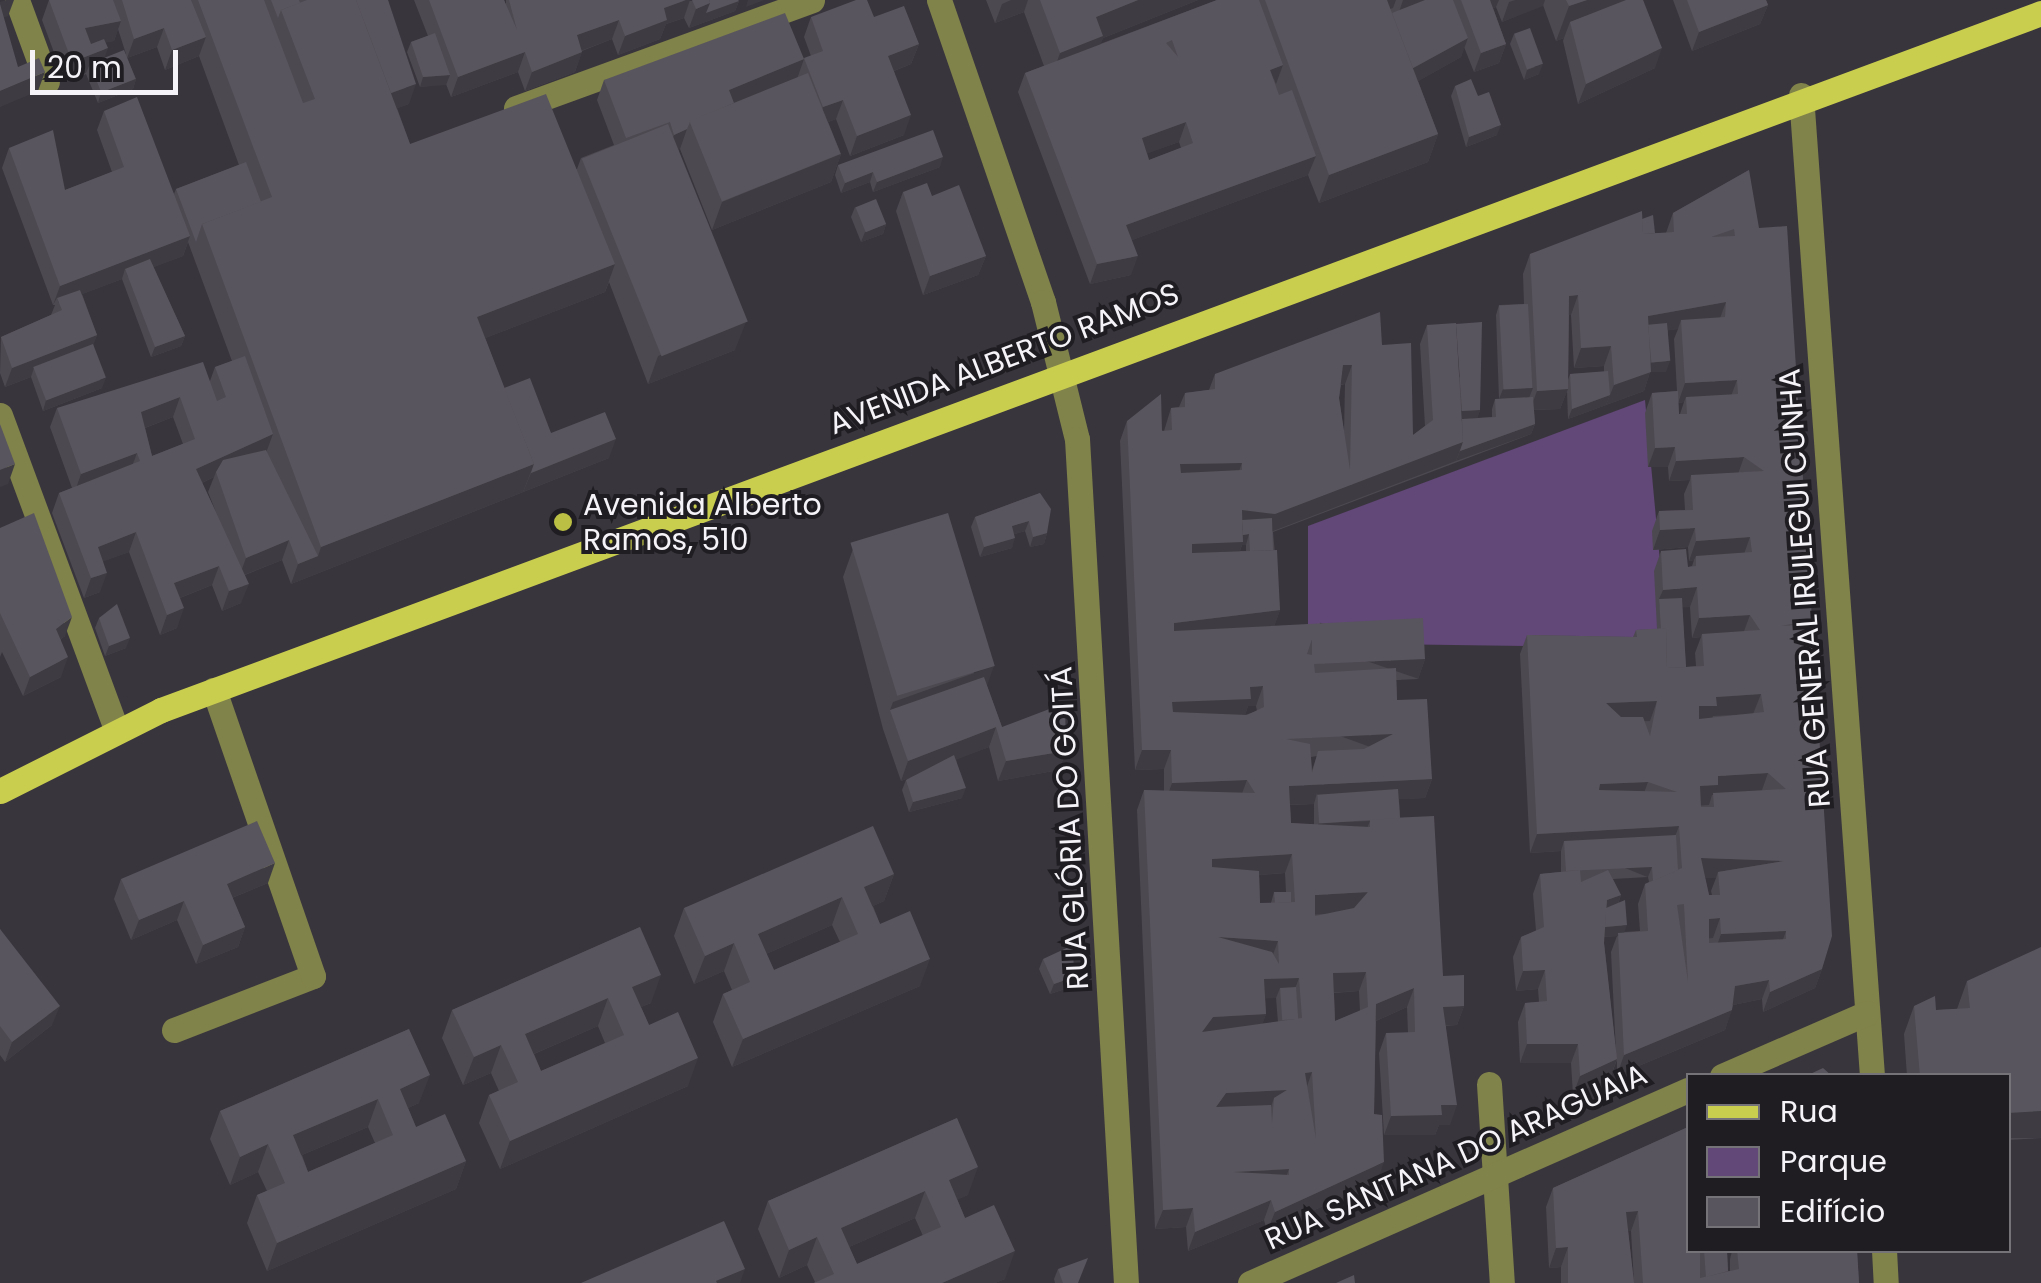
<!DOCTYPE html>
<html>
<head>
<meta charset="utf-8">
<style>
  body { margin:0 }
  #map { position:relative; width:2041px; height:1283px; overflow:hidden; background:#39353d; font-family:Poppins,sans-serif }
  div>[style] { position:absolute }
  [style*='--x'] { left:calc(var(--x)*1px); top:calc(var(--y)*1px); width:calc(var(--w)*1px); rotate:calc(var(--a)*1deg) }
  .green>* { inset:0; background:#624779 }
  .minor>* { height:25px; margin:-12.5px; padding:0 12.5px; transform-origin:12.5px; border-radius:12.5px; background:#80834a }
  .major>* { height:25px; margin:-12.5px; padding:0 12.5px; transform-origin:12.5px; border-radius:12.5px; background:#cace4f }
  .wall>* { inset:0; background:#4d4951 }
  .shaded-wall>* { inset:0; background:#3e3c42; transform-origin:0 0 }
  .building>* { inset:0; background:#59555e; transform-origin:0 0 }
  .dots>* { width:28px; height:28px; translate:-50% -50%; box-sizing:border-box; border:5px solid #1f1d21; border-radius:50% }
  span { translate:-50% -50%; white-space:nowrap; text-align:center; line-height:1.15; -webkit-text-stroke:8px #1f1d21; paint-order:stroke }
  .street-label { font-size:30px; color:#f5f3f8 }
  .poi-label { font-size:30px; color:#f5f3f8 }
  .left { translate:0 -50%; text-align:left }
  .legend { position:absolute; left:1686px; top:1073px; width:325px; height:180px; box-sizing:border-box; background:#1f1d21; border:2px solid #757377; margin:0; padding:12px 18px; list-style:none; font-size:30px; color:#f5f3f8 }
  .legend li { display:flex; align-items:center; gap:20px; height:50px }
  .legend b { width:50px; border:2px solid #757377 }
  .scale { position:absolute; left:30px; top:50px; width:148px; height:45px; box-sizing:border-box; border:5px solid #f5f3f8; border-top:0; padding-left:12px; font-size:30px; line-height:35px; white-space:nowrap; color:#f5f3f8; -webkit-text-stroke:8px #1f1d21; paint-order:stroke }
</style>
</head>
<body>
<div id="map">
  <div class="green">
    <i style="clip-path:polygon(1645px 400px,1668px 648px,1308px 643px,1308px 526px)"></i>
  </div>
  <div class="minor">
    <i style="--x:17;--y:0;--w:87;--a:69.9"></i>
    <i style="--x:939;--y:0;--w:319;--a:71"></i>
    <i style="--x:1043;--y:302;--w:141;--a:76.1"></i>
    <i style="--x:1077;--y:439;--w:845;--a:86.68"></i>
    <i style="--x:1801;--y:95;--w:984;--a:85.86"></i>
    <i style="--x:516;--y:108;--w:315;--a:-20"></i>
    <i style="--x:0;--y:415;--w:337;--a:69.7"></i>
    <i style="--x:174;--y:1030;--w:149;--a:-21.2"></i>
    <i style="--x:313;--y:976;--w:303;--a:-109.1"></i>
    <i style="--x:1722;--y:1076;--w:158;--a:-23.5"></i>
    <i style="--x:1489;--y:1084;--w:199;--a:86.3"></i>
    <i style="--x:1884;--y:1250;--w:33;--a:87"></i>
    <i style="--x:1250;--y:1283;--w:479;--a:-23.8"></i>
  </div>
  <div class="major">
    <i style="--x:0;--y:791;--w:180;--a:-26.7"></i>
    <i style="--x:161;--y:710;--w:2005;--a:-20.34"></i>
  </div>
  <div class="wall">
    <i style="clip-path:polygon(evenodd,49px 0,388px 0,409px 104px,397px 108px,410px 144px,577px 169px,581px 158px,614px 145px,597px 100px,604px 80px,804px 59px,811px 56px,804px 37px,811px 17px,874px 17px,919px 44px,911px 64px,894px 71px,904px 135px,850px 156px,836px 119px,828px 122px,841px 154px,831px 182px,712px 230px,680px 149px,678px 149px,735px 350px,648px 384px,609px 282px,605px 292px,485px 338px,504px 388px,551px 433px,609px 458px,291px 584px,282px 560px,245px 575px,241px 603px,222px 611px,212px 585px,180px 598px,177px 628px,160px 635px,129px 552px,103px 561px,100px 592px,84px 598px,52px 513px,59px 493px,72px 488px,50px 427px,57px 408px,210px 381px,215px 367px,232px 361px,188px 242px,183px 256px,153px 267px,185px 336px,181px 346px,151px 357px,122px 279px,82px 294px,97px 335px,93px 344px,102px 388px,43px 411px,31px 377px,5px 387px,0 373px,1px 337px,51px 315px,55px 305px,53px 305px,2px 168px,9px 148px,65px 190px,112px 172px,97px 130px,104px 111px,174px 194px,176px 189px,239px 165px,199px 56px,165px 70px,157px 47px,127px 58px,136px 79px,133px 89px,98px 103px,86px 74px,65px 82px,42px 20px,49px 0,118px 29px,126px 54px,104px 58px,105px 42px,114px 41px,118px 29px,49px 0,173px 417px,183px 444px,152px 456px,145px 428px,173px 417px,49px 0,214px 477px,208px 492px,216px 512px,202px 483px,214px 477px)"></i>
    <i style="clip-path:polygon(414px 0,504px 0,506px 5px,506px 0,739px 1px,735px 11px,689px 28px,684px 18px,666px 24px,660px 39px,618px 55px,612px 39px,582px 51px,575px 72px,525px 91px,518px 72px,451px 97px,446px 84px,420px 87px,407px 52px,411px 42px,428px 36px)"></i>
    <i style="clip-path:polygon(evenodd,986px 0,1198px 0,1103px 38px,1100px 44px,1217px 0,1643px 0,1655px 68px,1578px 104px,1563px 41px,1564px 38px,1556px 41px,1543px 5px,1502px 22px,1496px 7px,1493px 8px,1506px 44px,1499px 63px,1474px 72px,1464px 47px,1461px 57px,1418px 81px,1438px 134px,1428px 162px,1319px 203px,1308px 175px,1132px 240px,1131px 275px,1090px 284px,1018px 92px,1025px 73px,1044px 66px,1024px 12px,995px 23px,986px 0,1179px 142px,1181px 148px,1149px 160px,1147px 153px,1179px 142px)"></i>
    <i style="clip-path:polygon(1673px 0,1766px 0,1768px 5px,1760px 24px,1692px 51px)"></i>
    <i style="clip-path:polygon(1514px 34px,1539px 74px,1524px 80px,1510px 44px)"></i>
    <i style="clip-path:polygon(1455px 86px,1478px 96px,1497px 135px,1466px 147px,1451px 96px)"></i>
    <i style="clip-path:polygon(838px 165px,940px 167px,873px 192px,870px 182px,841px 193px,835px 175px)"></i>
    <i style="clip-path:polygon(evenodd,1749px 170px,1811px 625px,1822px 969px,1815px 988px,1763px 1012px,1762px 999px,1733px 1005px,1725px 1030px,1617px 1075px,1617px 1060px,1610px 1078px,1573px 1095px,1571px 1063px,1520px 1063px,1518px 1022px,1525px 1003px,1539px 1002px,1538px 989px,1516px 991px,1513px 957px,1521px 937px,1536px 931px,1533px 894px,1540px 874px,1561px 872px,1561px 851px,1530px 853px,1520px 654px,1527px 635px,1633px 637px,1636px 630px,1657px 629px,1654px 571px,1661px 551px,1688px 567px,1692px 566px,1694px 560px,1689px 561px,1688px 547px,1653px 550px,1652px 531px,1659px 511px,1685px 510px,1684px 494px,1690px 480px,1669px 481px,1668px 467px,1648px 467px,1645px 413px,1652px 393px,1677px 391px,1674px 339px,1678px 329px,1668px 330px,1666px 372px,1650px 372px,1644px 391px,1568px 419px,1567px 391px,1560px 409px,1534px 410px,1535px 424px,1531px 434px,1273px 532px,1280px 610px,1274px 626px,1425px 659px,1418px 679px,1396px 680px,1397px 700px,1432px 779px,1425px 798px,1399px 799px,1400px 818px,1443px 976px,1464px 1006px,1457px 1025px,1446px 1026px,1450px 1125px,1439px 1125px,1435px 1135px,1384px 1135px,1379px 1053px,1386px 1033px,1408px 1033px,1407px 1007px,1376px 1021px,1374px 1114px,1377px 1182px,1267px 1231px,1264px 1220px,1188px 1251px,1186px 1227px,1155px 1229px,1137px 810px,1144px 790px,1164px 791px,1164px 769px,1135px 770px,1120px 441px,1127px 421px,1164px 431px,1171px 408px,1179px 407px,1185px 393px,1209px 390px,1215px 374px,1382px 345px,1413px 435px,1425px 426px,1420px 344px,1427px 325px,1480px 410px,1477px 418px,1492px 417px,1492px 409px,1495px 399px,1499px 399px,1496px 315px,1499px 305px,1524px 304px,1523px 274px,1530px 254px,1642px 219px,1655px 233px,1666px 233px,1673px 213px,1749px 170px,1569px 315px,1571px 315px,1574px 368px,1604px 366px,1604px 372px,1570px 374px,1568px 380px,1569px 315px,1749px 170px,1345px 384px,1344px 432px,1339px 398px,1341px 385px,1345px 384px,1749px 170px,1684px 402px,1680px 414px,1679px 414px,1678px 403px,1684px 402px,1749px 170px,1242px 545px,1246px 545px,1246px 551px,1240px 551px,1242px 545px,1749px 170px,1682px 607px,1690px 607px,1692px 638px,1701px 637px,1695px 653px,1696px 666px,1686px 667px,1682px 607px,1749px 170px,1248px 706px,1256px 706px,1257px 711px,1245px 715px,1248px 706px,1749px 170px,1317px 756px,1312px 770px,1311px 757px,1317px 756px,1749px 170px,1314px 804px,1314px 825px,1291px 823px,1290px 805px,1314px 804px,1749px 170px,1285px 873px,1286px 892px,1274px 892px,1271px 903px,1260px 903px,1259px 875px,1285px 873px,1749px 170px,1648px 877px,1649px 882px,1645px 884px,1638px 904px,1640px 931px,1624px 932px,1618px 904px,1621px 895px,1613px 879px,1648px 877px,1749px 170px,1705px 878px,1716px 878px,1711px 891px,1712px 895px,1709px 895px,1705px 878px,1749px 170px,1617px 936px,1611px 952px,1616px 1052px,1604px 943px,1604px 937px,1617px 936px,1749px 170px,1359px 991px,1360px 1011px,1335px 1021px,1334px 993px,1359px 991px,1749px 170px,1265px 998px,1276px 998px,1278px 1022px,1262px 1024px,1266px 1014px,1265px 998px)"></i>
    <i style="clip-path:polygon(903px 192px,932px 196px,986px 256px,978px 275px,923px 295px,896px 211px)"></i>
    <i style="clip-path:polygon(855px 207px,886px 224px,883px 234px,861px 242px,851px 217px)"></i>
    <i style="clip-path:polygon(1040px 493px,1047px 533px,1044px 544px,1030px 547px,1025px 531px,1014px 534px,1012px 548px,980px 557px,971px 527px,975px 517px)"></i>
    <i style="clip-path:polygon(0 528px,65px 636px,61px 639px,61px 677px,23px 696px,2px 652px,0 657px)"></i>
    <i style="clip-path:polygon(853px 549px,987px 686px,1002px 727px,1066px 751px,1059px 770px,998px 781px,989px 747px,956px 759px,962px 798px,909px 812px,902px 790px,906px 780px,914px 776px,901px 781px,883px 729px,843px 577px)"></i>
    <i style="clip-path:polygon(99px 618px,126px 648px,105px 656px,95px 628px)"></i>
    <i style="clip-path:polygon(evenodd,894px 874px,884px 901px,873px 906px,880px 924px,920px 986px,732px 1067px,713px 1022px,723px 994px,732px 990px,724px 971px,694px 984px,674px 936px,684px 908px,894px 874px,832px 925px,840px 942px,774px 970px,766px 954px,832px 925px)"></i>
    <i style="clip-path:polygon(121px 879px,268px 883px,232px 898px,245px 927px,238px 947px,196px 964px,177px 920px,131px 940px,114px 899px)"></i>
    <i style="clip-path:polygon(evenodd,640px 927px,651px 1003px,641px 1007px,649px 1025px,688px 1086px,500px 1169px,479px 1123px,489px 1095px,499px 1091px,491px 1073px,463px 1085px,442px 1038px,452px 1010px,640px 927px,598px 1026px,605px 1043px,541px 1071px,534px 1054px,598px 1026px)"></i>
    <i style="clip-path:polygon(0 929px,52px 1025px,5px 1062px,0 1055px)"></i>
    <i style="clip-path:polygon(1043px 959px,1071px 987px,1050px 994px,1039px 969px)"></i>
    <i style="clip-path:polygon(1967px 981px,2041px 1138px,2008px 1140px,2008px 1076px,1907px 1076px,1904px 1034px,1914px 1006px,1936px 1010px,1957px 1009px)"></i>
    <i style="clip-path:polygon(evenodd,409px 1029px,419px 1103px,408px 1108px,416px 1127px,466px 1161px,456px 1189px,267px 1271px,247px 1223px,257px 1195px,267px 1191px,258px 1172px,230px 1185px,210px 1139px,220px 1111px,409px 1029px,368px 1127px,375px 1143px,308px 1172px,302px 1155px,368px 1127px)"></i>
    <i style="clip-path:polygon(evenodd,957px 1118px,968px 1195px,957px 1199px,965px 1218px,1005px 1279px,995px 1283px,814px 1283px,815px 1282px,807px 1265px,779px 1278px,758px 1229px,768px 1201px,957px 1118px,915px 1218px,923px 1236px,857px 1264px,849px 1247px,915px 1218px)"></i>
    <i style="clip-path:polygon(evenodd,1688px 1127px,1688px 1250px,1857px 1250px,1859px 1283px,1561px 1283px,1561px 1267px,1549px 1268px,1546px 1207px,1553px 1188px,1688px 1127px,1628px 1231px,1631px 1231px,1634px 1282px,1628px 1231px,1688px 1127px,1732px 1251px,1730px 1259px,1730px 1271px,1728px 1271px,1727px 1252px,1732px 1251px)"></i>
    <i style="clip-path:polygon(1058px 1269px,1078px 1283px,1055px 1283px,1054px 1279px)"></i>
  </div>
  <div class="shaded-wall">
    <i style="clip-path:polygon(6px 0,14px 0,8px 16px,0 19px,0 2px)"></i>
    <i style="clip-path:polygon(686px 0,690px 0,684px 18px,666px 24px,660px 39px,618px 55px,625px 36px,664px 8px)"></i>
    <i style="clip-path:polygon(748px 0,764px 0,746px 7px)"></i>
    <i style="clip-path:polygon(1011px 0,1028px 0,1024px 12px,995px 23px,1002px 4px)"></i>
    <i style="clip-path:polygon(1138px 0,1198px 0,1103px 38px,1093px 64px,1050px 81px,1060px 53px,1096px 17px)"></i>
    <i style="clip-path:polygon(1382px 0,1396px 0,1393px 8px,1385px 11px)"></i>
    <i style="clip-path:polygon(1403px 0,1441px 0,1397px 18px)"></i>
    <i style="clip-path:polygon(1485px 0,1499px 0,1496px 7px,1480px 13px)"></i>
    <i style="clip-path:polygon(1515px 0,1545px 0,1543px 6px,1502px 22px,1509px 2px)"></i>
    <i style="clip-path:polygon(1587px 0,1629px 0,1570px 22px,1564px 38px,1556px 41px,1569px 6px)"></i>
    <i style="clip-path:polygon(739px 1px,735px 11px,689px 28px,696px 9px,710px 3px)"></i>
    <i style="clip-path:polygon(1768px 5px,1760px 24px,1692px 51px,1699px 32px)"></i>
    <i style="clip-path:polygon(619px 20px,612px 39px,570px 55px,577px 35px)"></i>
    <i style="clip-path:polygon(121px 21px,114px 41px,78px 48px,85px 28px)"></i>
    <i style="clip-path:polygon(164px 28px,157px 47px,127px 58px,134px 39px)"></i>
    <i style="clip-path:polygon(206px 37px,199px 56px,165px 70px,172px 50px)"></i>
    <i style="clip-path:polygon(1468px 38px,1461px 57px,1401px 91px,1408px 71px)"></i>
    <i style="clip-path:polygon(919px 44px,911px 64px,881px 76px,888px 56px)"></i>
    <i style="clip-path:polygon(1506px 44px,1499px 63px,1474px 72px,1481px 53px)"></i>
    <i style="clip-path:polygon(108px 48px,101px 68px,90px 64px,86px 73px,65px 82px,72px 62px)"></i>
    <i style="clip-path:polygon(1662px 48px,1655px 68px,1578px 104px,1586px 84px)"></i>
    <i style="clip-path:polygon(525px 52px,518px 72px,451px 97px,458px 77px)"></i>
    <i style="clip-path:polygon(582px 52px,575px 72px,525px 91px,532px 72px)"></i>
    <i style="clip-path:polygon(804px 59px,797px 79px,722px 109px,729px 90px)"></i>
    <i style="clip-path:polygon(1543px 64px,1539px 74px,1524px 80px,1527px 70px)"></i>
    <i style="clip-path:polygon(1283px 65px,1276px 84px,1270px 70px)"></i>
    <i style="clip-path:polygon(45px 72px,38px 91px,0 107px,0 91px)"></i>
    <i style="clip-path:polygon(450px 75px,446px 85px,420px 87px,423px 77px)"></i>
    <i style="clip-path:polygon(136px 79px,133px 89px,98px 103px,101px 92px)"></i>
    <i style="clip-path:polygon(416px 84px,409px 104px,379px 115px,386px 95px)"></i>
    <i style="clip-path:polygon(843px 100px,836px 119px,816px 127px,823px 107px)"></i>
    <i style="clip-path:polygon(911px 115px,904px 135px,850px 156px,857px 136px)"></i>
    <i style="clip-path:polygon(1186px 122px,1179px 142px,1135px 158px,1142px 138px)"></i>
    <i style="clip-path:polygon(1501px 125px,1497px 135px,1466px 147px,1469px 137px)"></i>
    <i style="clip-path:polygon(687px 129px,680px 149px,667px 154px,674px 135px)"></i>
    <i style="clip-path:polygon(1438px 134px,1428px 162px,1319px 203px,1329px 175px)"></i>
    <i style="clip-path:polygon(841px 154px,831px 182px,712px 230px,722px 202px)"></i>
    <i style="clip-path:polygon(1316px 156px,1308px 175px,1119px 245px,1126px 225px)"></i>
    <i style="clip-path:polygon(943px 157px,940px 167px,873px 192px,877px 182px)"></i>
    <i style="clip-path:polygon(873px 172px,870px 182px,841px 193px,845px 183px)"></i>
    <i style="clip-path:polygon(886px 224px,883px 234px,861px 242px,865px 232px)"></i>
    <i style="clip-path:polygon(190px 236px,183px 256px,128px 277px,125px 269px,122px 279px,59px 303px,57px 298px,53px 305px,60px 286px)"></i>
    <i style="clip-path:polygon(986px 256px,978px 275px,923px 295px,930px 276px)"></i>
    <i style="clip-path:polygon(1138px 256px,1131px 275px,1090px 284px,1097px 264px)"></i>
    <i style="clip-path:polygon(615px 264px,605px 292px,467px 345px,477px 317px)"></i>
    <i style="clip-path:polygon(1578px 295px,1571px 315px,1562px 315px,1569px 296px)"></i>
    <i style="clip-path:polygon(1726px 302px,1719px 321px,1681px 320px,1678px 329px,1645px 334px,1648px 316px)"></i>
    <i style="clip-path:polygon(746px 322px,735px 350px,648px 384px,658px 356px)"></i>
    <i style="clip-path:polygon(97px 335px,90px 354px,34px 368px,31px 377px,5px 387px,12px 368px)"></i>
    <i style="clip-path:polygon(185px 336px,181px 346px,151px 357px,155px 347px)"></i>
    <i style="clip-path:polygon(1611px 346px,1604px 366px,1574px 368px,1581px 348px)"></i>
    <i style="clip-path:polygon(1670px 361px,1666px 372px,1650px 372px,1644px 391px,1606px 405px,1614px 385px,1646px 363px)"></i>
    <i style="clip-path:polygon(1343px 365px,1352px 365px,1345px 384px,1336px 385px)"></i>
    <i style="clip-path:polygon(106px 378px,102px 388px,43px 411px,46px 400px)"></i>
    <i style="clip-path:polygon(1737px 380px,1730px 399px,1686px 397px,1684px 402px,1678px 403px,1685px 383px)"></i>
    <i style="clip-path:polygon(1533px 388px,1529px 398px,1499px 399px,1503px 389px)"></i>
    <i style="clip-path:polygon(1568px 389px,1560px 409px,1530px 410px,1537px 391px)"></i>
    <i style="clip-path:polygon(1610px 395px,1606px 405px,1568px 419px,1572px 409px)"></i>
    <i style="clip-path:polygon(180px 397px,173px 417px,134px 432px,141px 412px)"></i>
    <i style="clip-path:polygon(1480px 410px,1477px 420px,1454px 421px,1458px 411px)"></i>
    <i style="clip-path:polygon(1535px 424px,1531px 434px,1456px 461px,1460px 451px)"></i>
    <i style="clip-path:polygon(273px 434px,266px 453px,216px 472px,214px 477px,189px 489px,196px 469px)"></i>
    <i style="clip-path:polygon(616px 439px,609px 458px,523px 492px,531px 473px)"></i>
    <i style="clip-path:polygon(1463px 442px,1456px 461px,1268px 533px,1239px 530px,1242px 510px)"></i>
    <i style="clip-path:polygon(1675px 447px,1668px 467px,1648px 467px,1655px 448px)"></i>
    <i style="clip-path:polygon(137px 453px,130px 472px,74px 494px,81px 474px)"></i>
    <i style="clip-path:polygon(1744px 457px,1737px 477px,1691px 475px,1690px 480px,1669px 481px,1676px 461px)"></i>
    <i style="clip-path:polygon(1242px 463px,1235px 482px,1173px 484px,1180px 464px)"></i>
    <i style="clip-path:polygon(15px 464px,8px 484px,0 487px,0 470px)"></i>
    <i style="clip-path:polygon(534px 464px,523px 492px,291px 584px,298px 564px,318px 556px,321px 547px)"></i>
    <i style="clip-path:polygon(1029px 521px,1025px 531px,1008px 536px,1012px 526px)"></i>
    <i style="clip-path:polygon(1695px 528px,1688px 547px,1653px 550px,1660px 530px)"></i>
    <i style="clip-path:polygon(136px 532px,129px 552px,91px 566px,98px 547px)"></i>
    <i style="clip-path:polygon(1047px 533px,1044px 544px,1030px 547px,1033px 537px)"></i>
    <i style="clip-path:polygon(1249px 534px,1246px 545px,1242px 545px,1236px 562px,1184px 564px,1192px 544px)"></i>
    <i style="clip-path:polygon(1750px 537px,1743px 557px,1696px 556px,1694px 560px,1689px 561px,1696px 541px)"></i>
    <i style="clip-path:polygon(1015px 538px,1012px 548px,980px 557px,984px 547px)"></i>
    <i style="clip-path:polygon(289px 540px,282px 560px,239px 577px,246px 558px)"></i>
    <i style="clip-path:polygon(219px 566px,212px 585px,167px 603px,174px 583px)"></i>
    <i style="clip-path:polygon(107px 573px,100px 592px,84px 598px,91px 578px)"></i>
    <i style="clip-path:polygon(249px 584px,241px 603px,222px 611px,229px 591px)"></i>
    <i style="clip-path:polygon(1697px 587px,1690px 607px,1660px 609px,1659px 599px,1663px 590px)"></i>
    <i style="clip-path:polygon(184px 608px,177px 628px,160px 635px,167px 615px)"></i>
    <i style="clip-path:polygon(1280px 610px,1273px 630px,1167px 643px,1174px 623px)"></i>
    <i style="clip-path:polygon(1750px 615px,1743px 634px,1702px 634px,1701px 637px,1692px 638px,1699px 618px)"></i>
    <i style="clip-path:polygon(72px 617px,65px 636px,49px 648px,56px 629px)"></i>
    <i style="clip-path:polygon(130px 638px,126px 648px,105px 656px,109px 646px)"></i>
    <i style="clip-path:polygon(68px 657px,61px 677px,23px 696px,30px 677px)"></i>
    <i style="left:1425px;top:659px;width:21px;height:111px;rotate:109deg"></i>
    <i style="clip-path:polygon(994px 666px,984px 694px,890px 710px,893px 702px)"></i>
    <i style="clip-path:polygon(1263px 686px,1256px 706px,1248px 706px,1244px 719px,1165px 722px,1172px 702px,1250px 687px)"></i>
    <i style="clip-path:polygon(1761px 694px,1753px 714px,1713px 716px,1710px 725px,1692px 726px,1699px 706px,1716px 697px)"></i>
    <i style="clip-path:polygon(1657px 701px,1650px 721px,1599px 723px,1606px 703px)"></i>
    <i style="clip-path:polygon(996px 727px,989px 747px,901px 781px,908px 761px)"></i>
    <i style="left:1393px;top:734px;width:20px;height:107px;rotate:110deg"></i>
    <i style="clip-path:polygon(1142px 750px,1171px 750px,1164px 769px,1135px 770px)"></i>
    <i style="clip-path:polygon(1066px 751px,1059px 770px,998px 781px,1006px 761px)"></i>
    <i style="clip-path:polygon(1768px 773px,1761px 793px,1712px 795px,1709px 805px,1693px 806px,1700px 786px,1718px 776px)"></i>
    <i style="clip-path:polygon(1432px 779px,1425px 798px,1318px 803px,1317px 793px,1314px 804px,1282px 805px,1289px 786px)"></i>
    <i style="clip-path:polygon(1247px 780px,1240px 799px,1165px 803px,1172px 783px)"></i>
    <i style="clip-path:polygon(1648px 782px,1641px 801px,1592px 803px,1600px 784px)"></i>
    <i style="clip-path:polygon(966px 788px,962px 798px,909px 812px,913px 802px)"></i>
    <i style="clip-path:polygon(1370px 821px,1366px 831px,1315px 834px,1319px 823px)"></i>
    <i style="clip-path:polygon(1679px 826px,1672px 845px,1564px 841px,1561px 851px,1530px 853px,1537px 834px)"></i>
    <i style="clip-path:polygon(1292px 854px,1285px 873px,1204px 879px,1212px 859px)"></i>
    <i style="clip-path:polygon(1701px 858px,1784px 861px,1718px 872px,1716px 878px,1694px 878px)"></i>
    <i style="clip-path:polygon(275px 863px,268px 883px,219px 903px,227px 884px)"></i>
    <i style="left:1652px;top:867px;width:11px;height:86px;rotate:112deg"></i>
    <i style="clip-path:polygon(894px 874px,884px 901px,854px 915px,864px 887px)"></i>
    <i style="clip-path:polygon(1368px 892px,1360px 912px,1308px 915px,1315px 895px)"></i>
    <i style="clip-path:polygon(1621px 895px,1614px 914px,1604px 918px,1607px 900px)"></i>
    <i style="clip-path:polygon(842px 897px,832px 925px,748px 962px,758px 934px)"></i>
    <i style="clip-path:polygon(184px 901px,177px 920px,131px 940px,139px 920px)"></i>
    <i style="clip-path:polygon(1720px 918px,1713px 938px,1701px 939px,1709px 919px)"></i>
    <i style="clip-path:polygon(1627px 925px,1623px 936px,1601px 937px,1605px 927px)"></i>
    <i style="clip-path:polygon(245px 927px,238px 947px,196px 964px,203px 945px)"></i>
    <i style="clip-path:polygon(1786px 931px,1779px 951px,1714px 954px,1721px 934px)"></i>
    <i style="clip-path:polygon(1218px 937px,1278px 941px,1271px 960px)"></i>
    <i style="clip-path:polygon(734px 943px,724px 971px,694px 984px,705px 956px)"></i>
    <i style="clip-path:polygon(930px 959px,920px 986px,732px 1067px,743px 1039px)"></i>
    <i style="clip-path:polygon(1822px 969px,1815px 988px,1763px 1012px,1770px 992px)"></i>
    <i style="clip-path:polygon(1545px 970px,1538px 989px,1516px 991px,1523px 971px)"></i>
    <i style="clip-path:polygon(1366px 972px,1359px 991px,1326px 993px,1333px 973px)"></i>
    <i style="clip-path:polygon(661px 975px,651px 1003px,622px 1015px,632px 987px)"></i>
    <i style="clip-path:polygon(1074px 977px,1071px 987px,1050px 994px,1054px 984px)"></i>
    <i style="clip-path:polygon(1299px 978px,1292px 997px,1280px 988px,1276px 998px,1257px 999px,1264px 979px)"></i>
    <i style="clip-path:polygon(1769px 980px,1762px 999px,1728px 1006px,1735px 986px)"></i>
    <i style="clip-path:polygon(1414px 988px,1407px 1007px,1369px 1024px,1376px 1004px)"></i>
    <i style="clip-path:polygon(608px 998px,598px 1026px,515px 1062px,525px 1034px)"></i>
    <i style="clip-path:polygon(60px 1006px,52px 1025px,5px 1062px,12px 1042px)"></i>
    <i style="clip-path:polygon(1464px 1006px,1457px 1025px,1436px 1026px,1443px 1007px)"></i>
    <i style="clip-path:polygon(1732px 1010px,1725px 1030px,1617px 1075px,1624px 1055px)"></i>
    <i style="clip-path:polygon(1266px 1014px,1259px 1034px,1202px 1032px,1213px 1017px)"></i>
    <i style="clip-path:polygon(1527px 1044px,1578px 1044px,1571px 1063px,1520px 1063px)"></i>
    <i style="clip-path:polygon(501px 1045px,491px 1073px,463px 1085px,474px 1057px)"></i>
    <i style="clip-path:polygon(698px 1058px,688px 1086px,500px 1169px,510px 1141px)"></i>
    <i style="clip-path:polygon(1617px 1059px,1610px 1078px,1573px 1095px,1580px 1076px)"></i>
    <i style="clip-path:polygon(1312px 1072px,1305px 1092px,1305px 1073px)"></i>
    <i style="clip-path:polygon(430px 1075px,419px 1103px,390px 1116px,400px 1089px)"></i>
    <i style="clip-path:polygon(1287px 1090px,1274px 1098px,1270px 1110px,1216px 1107px,1226px 1093px)"></i>
    <i style="clip-path:polygon(378px 1099px,368px 1127px,283px 1163px,293px 1135px)"></i>
    <i style="clip-path:polygon(1441px 1105px,1457px 1105px,1450px 1125px,1439px 1125px,1435px 1135px,1384px 1135px,1391px 1116px)"></i>
    <i style="left:2041px;top:1111px;width:27px;height:33px;rotate:90deg"></i>
    <i style="clip-path:polygon(268px 1144px,258px 1172px,230px 1185px,240px 1157px)"></i>
    <i style="clip-path:polygon(466px 1161px,456px 1189px,267px 1271px,277px 1243px)"></i>
    <i style="clip-path:polygon(1384px 1162px,1377px 1182px,1267px 1231px,1275px 1212px)"></i>
    <i style="clip-path:polygon(978px 1167px,968px 1195px,939px 1208px,949px 1180px)"></i>
    <i style="clip-path:polygon(1289px 1169px,1282px 1188px,1233px 1172px)"></i>
    <i style="clip-path:polygon(925px 1191px,915px 1218px,831px 1255px,841px 1228px)"></i>
    <i style="clip-path:polygon(1271px 1200px,1264px 1220px,1188px 1251px,1195px 1232px)"></i>
    <i style="clip-path:polygon(1193px 1208px,1186px 1227px,1155px 1229px,1163px 1210px)"></i>
    <i style="clip-path:polygon(1638px 1211px,1631px 1231px,1618px 1232px,1626px 1212px)"></i>
    <i style="clip-path:polygon(817px 1237px,807px 1265px,779px 1278px,789px 1250px)"></i>
    <i style="clip-path:polygon(1568px 1247px,1561px 1267px,1549px 1268px,1556px 1248px)"></i>
    <i style="clip-path:polygon(1015px 1251px,1005px 1279px,995px 1283px,942px 1283px)"></i>
    <i style="clip-path:polygon(745px 1269px,740px 1283px,715px 1283px,716px 1281px)"></i>
  </div>
  <div class="building">
    <i style="clip-path:polygon(49px 0,113px 0,121px 21px,85px 28px,91px 44px,104px 39px,108px 48px,72px 62px)"></i>
    <i style="clip-path:polygon(122px 0,191px 0,206px 37px,172px 50px,164px 28px,134px 39px)"></i>
    <i style="clip-path:polygon(198px 0,264px 0,303px 103px,315px 99px,281px 10px,307px 0,356px 0,410px 144px,546px 94px,615px 264px,477px 317px,534px 464px,321px 547px,202px 224px,272px 197px)"></i>
    <i style="clip-path:polygon(271px 0,299px 0,300px 3px,281px 10px,278px 18px)"></i>
    <i style="clip-path:polygon(356px 0,388px 0,416px 84px,391px 93px)"></i>
    <i style="clip-path:polygon(429px 0,504px 0,517px 30px,509px 0,686px 0,664px 8px,667px 20px,625px 36px,619px 20px,577px 35px,582px 52px,532px 72px,525px 52px,458px 77px)"></i>
    <i style="clip-path:polygon(692px 0,709px 0,710px 3px,696px 9px)"></i>
    <i style="clip-path:polygon(709px 0,738px 0,739px 1px,706px 13px,710px 3px)"></i>
    <i style="clip-path:polygon(856px 0,867px 0,874px 17px,904px 6px,919px 44px,888px 56px,911px 115px,857px 136px,843px 100px,823px 107px,804px 58px,823px 51px,811px 17px)"></i>
    <i style="clip-path:polygon(1040px 0,1138px 0,1096px 17px,1103px 36px,1060px 53px)"></i>
    <i style="clip-path:polygon(evenodd,1217px 0,1259px 0,1283px 65px,1270px 70px,1279px 95px,1292px 90px,1316px 156px,1126px 225px,1138px 256px,1097px 264px,1025px 73px,1217px 0,1172px 40px,1178px 57px,1166px 43px,1172px 40px,1217px 0,1186px 122px,1193px 143px,1149px 160px,1142px 138px,1186px 122px)"></i>
    <i style="clip-path:polygon(1265px 0,1387px 0,1438px 134px,1329px 175px)"></i>
    <i style="clip-path:polygon(1425px 0,1453px 0,1468px 38px,1413px 68px,1392px 13px)"></i>
    <i style="clip-path:polygon(1461px 0,1490px 0,1506px 44px,1481px 53px)"></i>
    <i style="clip-path:polygon(1566px 0,1587px 0,1569px 6px)"></i>
    <i style="clip-path:polygon(1626px 0,1643px 0,1662px 48px,1586px 84px,1570px 22px)"></i>
    <i style="clip-path:polygon(1687px 0,1766px 0,1768px 5px,1699px 32px)"></i>
    <i style="clip-path:polygon(0 4px,18px 67px,39px 58px,45px 72px,0 91px)"></i>
    <i style="clip-path:polygon(785px 13px,804px 59px,729px 90px,734px 103px,690px 122px,687px 129px,674px 135px,670px 122px,626px 138px,604px 80px)"></i>
    <i style="left:1530px;top:28px;width:38px;height:17px;rotate:70deg"></i>
    <i style="clip-path:polygon(435px 33px,450px 75px,423px 77px,411px 42px)"></i>
    <i style="left:124px;top:50px;width:31px;height:37px;rotate:68deg"></i>
    <i style="left:808px;top:73px;width:87px;height:128px;rotate:68deg"></i>
    <i style="clip-path:polygon(1471px 79px,1478px 96px,1489px 92px,1501px 125px,1469px 137px,1455px 86px)"></i>
    <i style="clip-path:polygon(137px 97px,190px 236px,60px 286px,9px 148px,53px 130px,65px 190px,124px 167px,104px 111px)"></i>
    <i style="left:668px;top:124px;width:213px;height:93px;rotate:68deg"></i>
    <i style="clip-path:polygon(933px 130px,943px 157px,877px 182px,873px 172px,845px 183px,838px 165px)"></i>
    <i style="clip-path:polygon(246px 162px,261px 202px,202px 224px,196px 242px,176px 189px)"></i>
    <i style="clip-path:polygon(evenodd,1749px 170px,1759px 228px,1787px 226px,1812px 620px,1781px 626px,1812px 624px,1832px 936px,1822px 969px,1770px 992px,1769px 980px,1735px 986px,1732px 1010px,1624px 1055px,1618px 933px,1648px 931px,1645px 884px,1682px 868px,1679px 826px,1537px 834px,1527px 635px,1637px 637px,1636px 630px,1666px 628px,1667px 668px,1704px 666px,1702px 634px,1760px 630px,1750px 615px,1699px 618px,1697px 587px,1663px 590px,1661px 551px,1686px 549px,1688px 567px,1696px 566px,1696px 556px,1752px 552px,1750px 537px,1696px 541px,1695px 528px,1660px 530px,1659px 511px,1693px 510px,1691px 475px,1764px 471px,1744px 457px,1676px 461px,1675px 447px,1655px 448px,1652px 393px,1678px 391px,1679px 414px,1687px 414px,1686px 397px,1738px 394px,1737px 380px,1685px 383px,1681px 320px,1725px 317px,1726px 302px,1648px 316px,1651px 372px,1614px 385px,1611px 346px,1581px 348px,1578px 295px,1569px 296px,1568px 389px,1537px 391px,1530px 254px,1642px 211px,1643px 234px,1674px 232px,1673px 213px,1749px 170px,1734px 229px,1735px 236px,1711px 237px,1734px 229px,1749px 170px,1761px 694px,1764px 712px,1699px 719px,1699px 706px,1717px 706px,1716px 697px,1761px 694px,1749px 170px,1657px 701px,1650px 736px,1643px 717px,1621px 717px,1606px 703px,1657px 701px,1749px 170px,1768px 773px,1786px 789px,1713px 793px,1714px 807px,1701px 807px,1700px 786px,1718px 785px,1718px 776px,1768px 773px,1749px 170px,1648px 782px,1677px 792px,1599px 790px,1600px 784px,1648px 782px,1749px 170px,1701px 858px,1784px 861px,1718px 872px,1720px 895px,1709px 895px,1701px 858px,1749px 170px,1684px 904px,1688px 982px,1677px 905px,1684px 904px,1749px 170px,1720px 918px,1721px 934px,1786px 931px,1786px 939px,1709px 943px,1709px 919px,1720px 918px)"></i>
    <i style="clip-path:polygon(927px 183px,932px 196px,959px 185px,986px 256px,930px 276px,903px 192px)"></i>
    <i style="left:876px;top:199px;width:27px;height:22px;rotate:68deg"></i>
    <i style="clip-path:polygon(1653px 215px,1655px 233px,1643px 234px,1642px 219px)"></i>
    <i style="clip-path:polygon(150px 259px,185px 336px,155px 347px,125px 269px)"></i>
    <i style="clip-path:polygon(80px 290px,97px 335px,12px 368px,1px 337px,62px 310px,57px 298px)"></i>
    <i style="left:1528px;top:304px;width:84px;height:29px;rotate:87deg"></i>
    <i style="clip-path:polygon(evenodd,1380px 312px,1382px 345px,1411px 343px,1413px 435px,1433px 420px,1427px 325px,1456px 323px,1463px 442px,1275px 514px,1242px 510px,1243px 542px,1192px 544px,1192px 553px,1277px 550px,1280px 610px,1174px 623px,1174px 631px,1423px 618px,1425px 659px,1314px 664px,1315px 673px,1396px 668px,1397px 700px,1427px 699px,1432px 779px,1289px 786px,1291px 823px,1370px 827px,1370px 819px,1434px 816px,1443px 976px,1464px 975px,1464px 1006px,1443px 1007px,1457px 1105px,1441px 1105px,1442px 1115px,1391px 1116px,1386px 1033px,1415px 1032px,1414px 988px,1376px 1004px,1374px 1114px,1382px 1115px,1384px 1162px,1275px 1212px,1271px 1200px,1195px 1232px,1193px 1208px,1163px 1210px,1144px 790px,1255px 793px,1247px 780px,1172px 783px,1171px 750px,1142px 750px,1127px 421px,1161px 394px,1162px 431px,1172px 430px,1171px 408px,1185px 407px,1185px 393px,1215px 389px,1215px 374px,1380px 312px,1343px 365px,1352px 365px,1350px 470px,1339px 398px,1343px 365px,1380px 312px,1242px 463px,1242px 470px,1181px 473px,1180px 464px,1242px 463px,1380px 312px,1312px 639px,1312px 655px,1307px 654px,1312px 639px,1380px 312px,1263px 686px,1264px 707px,1247px 715px,1173px 712px,1172px 702px,1251px 699px,1250px 687px,1263px 686px,1380px 312px,1393px 734px,1364px 749px,1318px 751px,1312px 773px,1310px 744px,1286px 739px,1393px 734px,1380px 312px,1292px 854px,1295px 902px,1260px 903px,1259px 871px,1212px 867px,1212px 859px,1292px 854px,1380px 312px,1368px 892px,1354px 908px,1315px 916px,1315px 895px,1368px 892px,1380px 312px,1218px 937px,1278px 941px,1279px 964px,1272px 952px,1218px 937px,1380px 312px,1366px 972px,1368px 1007px,1335px 1021px,1333px 973px,1366px 972px,1380px 312px,1299px 978px,1302px 1018px,1202px 1032px,1213px 1017px,1266px 1014px,1264px 979px,1299px 978px,1380px 312px,1312px 1072px,1316px 1139px,1305px 1073px,1312px 1072px,1380px 312px,1287px 1090px,1274px 1098px,1272px 1123px,1271px 1105px,1216px 1107px,1226px 1093px,1287px 1090px,1380px 312px,1289px 1169px,1289px 1175px,1233px 1172px,1289px 1169px)"></i>
    <i style="clip-path:polygon(1482px 322px,1480px 410px,1462px 411px,1456px 324px)"></i>
    <i style="left:1667px;top:323px;width:38px;height:19px;rotate:85deg"></i>
    <i style="left:93px;top:344px;width:36px;height:64px;rotate:69deg"></i>
    <i style="clip-path:polygon(evenodd,245px 356px,273px 434px,196px 469px,249px 584px,229px 591px,219px 566px,174px 583px,184px 608px,167px 615px,136px 532px,98px 547px,107px 573px,91px 578px,59px 493px,140px 461px,137px 453px,81px 474px,57px 408px,203px 362px,217px 401px,226px 397px,215px 367px,245px 356px,180px 397px,195px 439px,152px 456px,141px 412px,180px 397px)"></i>
    <i style="clip-path:polygon(1608px 371px,1610px 395px,1572px 409px,1570px 374px)"></i>
    <i style="clip-path:polygon(530px 378px,551px 433px,605px 412px,616px 439px,531px 473px,534px 464px,504px 388px)"></i>
    <i style="clip-path:polygon(1533px 397px,1535px 424px,1460px 451px,1463px 442px,1462px 419px,1496px 417px,1495px 399px)"></i>
    <i style="clip-path:polygon(0 424px,15px 464px,0 470px)"></i>
    <i style="clip-path:polygon(266px 450px,318px 556px,298px 564px,289px 540px,246px 558px,216px 472px,223px 460px)"></i>
    <i style="clip-path:polygon(1040px 493px,1051px 509px,1047px 533px,1033px 537px,1029px 521px,1012px 526px,1015px 538px,984px 547px,975px 517px)"></i>
    <i style="clip-path:polygon(34px 513px,72px 617px,56px 629px,68px 657px,30px 677px,0 613px,0 528px)"></i>
    <i style="left:948px;top:513px;width:160px;height:102px;rotate:73deg"></i>
    <i style="clip-path:polygon(1272px 518px,1273px 550px,1250px 551px,1249px 534px,1243px 535px,1242px 520px)"></i>
    <i style="clip-path:polygon(1682px 598px,1686px 667px,1667px 668px,1666px 628px,1661px 629px,1659px 599px)"></i>
    <i style="clip-path:polygon(117px 604px,130px 638px,109px 646px,99px 618px)"></i>
    <i style="clip-path:polygon(984px 677px,1002px 727px,1065px 703px,1066px 751px,1006px 761px,996px 727px,908px 761px,890px 710px)"></i>
    <i style="clip-path:polygon(954px 755px,966px 788px,913px 802px,906px 780px)"></i>
    <i style="left:1398px;top:789px;width:29px;height:81px;rotate:86deg"></i>
    <i style="clip-path:polygon(257px 821px,275px 863px,227px 884px,245px 927px,203px 945px,184px 901px,139px 920px,121px 879px)"></i>
    <i style="clip-path:polygon(evenodd,873px 826px,894px 874px,864px 887px,880px 924px,910px 911px,930px 959px,743px 1039px,723px 994px,750px 982px,734px 943px,705px 956px,684px 908px,873px 826px,842px 897px,858px 934px,774px 970px,758px 934px,842px 897px)"></i>
    <i style="clip-path:polygon(1676px 835px,1678px 870px,1653px 881px,1652px 867px,1566px 871px,1564px 841px)"></i>
    <i style="clip-path:polygon(1580px 870px,1581px 882px,1608px 870px,1621px 895px,1607px 900px,1604px 943px,1617px 1059px,1580px 1076px,1578px 1044px,1527px 1044px,1525px 1003px,1547px 1001px,1545px 970px,1523px 971px,1521px 937px,1544px 927px,1540px 874px)"></i>
    <i style="clip-path:polygon(1274px 892px,1291px 892px,1291px 902px,1275px 903px)"></i>
    <i style="clip-path:polygon(1625px 900px,1627px 925px,1605px 927px,1606px 908px)"></i>
    <i style="clip-path:polygon(evenodd,640px 927px,661px 975px,632px 987px,649px 1025px,678px 1012px,698px 1058px,510px 1141px,489px 1095px,518px 1082px,501px 1045px,474px 1057px,452px 1010px,640px 927px,608px 998px,624px 1035px,541px 1071px,525px 1034px,608px 998px)"></i>
    <i style="clip-path:polygon(0 929px,60px 1006px,12px 1042px,0 1026px)"></i>
    <i style="clip-path:polygon(1073px 945px,1074px 977px,1054px 984px,1043px 959px)"></i>
    <i style="clip-path:polygon(2041px 947px,2041px 1111px,2008px 1113px,2008px 1076px,1920px 1076px,1914px 1006px,1935px 996px,1936px 1010px,1970px 1008px,1967px 981px)"></i>
    <i style="left:1296px;top:987px;width:32px;height:16px;rotate:86deg"></i>
    <i style="clip-path:polygon(evenodd,409px 1029px,430px 1075px,400px 1089px,416px 1127px,445px 1114px,466px 1161px,277px 1243px,257px 1195px,285px 1183px,268px 1144px,240px 1157px,220px 1111px,409px 1029px,378px 1099px,393px 1135px,308px 1172px,293px 1135px,378px 1099px)"></i>
    <i style="clip-path:polygon(1823px 1068px,1832px 1076px,1806px 1076px)"></i>
    <i style="clip-path:polygon(evenodd,957px 1118px,978px 1167px,949px 1180px,965px 1218px,994px 1205px,1015px 1251px,942px 1283px,814px 1283px,834px 1274px,817px 1237px,789px 1250px,768px 1201px,957px 1118px,925px 1191px,941px 1227px,857px 1264px,841px 1228px,925px 1191px)"></i>
    <i style="clip-path:polygon(1688px 1127px,1688px 1250px,1700px 1250px,1700px 1278px,1739px 1269px,1737px 1250px,1857px 1250px,1859px 1283px,1643px 1283px,1638px 1211px,1626px 1212px,1634px 1283px,1568px 1283px,1568px 1247px,1556px 1248px,1553px 1188px)"></i>
    <i style="clip-path:polygon(724px 1221px,745px 1269px,716px 1281px,717px 1283px,581px 1283px)"></i>
    <i style="clip-path:polygon(1704px 1250px,1727px 1250px,1728px 1271px,1706px 1277px)"></i>
    <i style="clip-path:polygon(1088px 1258px,1078px 1283px,1063px 1283px,1058px 1269px)"></i>
    <i style="clip-path:polygon(1354px 1275px,1355px 1283px,1336px 1283px)"></i>
  </div>
  <div class="dots">
    <i style="left:563px;top:522px;background:#bbc044"></i>
  </div>
  <div class="street-label">
    <span style="left:1004px;top:359px;rotate:-21deg">AVENIDA ALBERTO RAMOS</span>
    <span style="left:1805px;top:588px;rotate:-94deg">RUA GENERAL IRULEGUI CUNHA</span>
    <span style="left:1070px;top:828px;rotate:-93deg">RUA GLÓRIA DO GOITÁ</span>
    <span style="left:1456px;top:1157px;rotate:-24deg">RUA SANTANA DO ARAGUAIA</span>
  </div>
  <div class="poi-label">
    <span class="left" style="left:583px;top:522px">Avenida Alberto<br>Ramos, 510</span>
  </div>
  <ul class="legend">
  <li><b style="height:12px;background:#cace4f"></b>Rua</li>
  <li><b style="height:28px;background:#624779"></b>Parque</li>
  <li><b style="height:28px;background:#59555e"></b>Edifício</li>
  </ul>
  <div class="scale">20 m</div>
</div>
</body>
</html>
